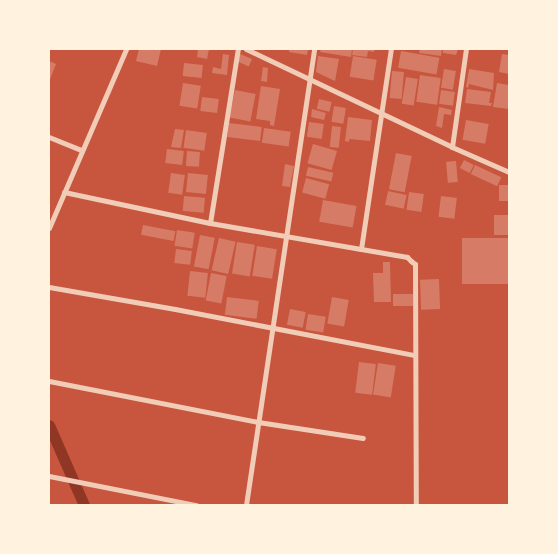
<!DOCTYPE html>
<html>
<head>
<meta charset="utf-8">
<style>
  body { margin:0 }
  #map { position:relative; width:558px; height:554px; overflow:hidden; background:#c8553d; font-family:"Exo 2",sans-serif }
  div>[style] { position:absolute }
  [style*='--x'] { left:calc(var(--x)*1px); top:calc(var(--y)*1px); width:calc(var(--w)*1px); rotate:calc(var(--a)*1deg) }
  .canal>* { height:11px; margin:-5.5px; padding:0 5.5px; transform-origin:5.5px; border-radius:5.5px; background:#8f3625 }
  .building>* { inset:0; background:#d67c66; transform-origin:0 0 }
  .minor>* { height:5px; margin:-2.5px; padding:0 2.5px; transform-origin:2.5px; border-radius:2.5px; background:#f1ccb7 }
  span { translate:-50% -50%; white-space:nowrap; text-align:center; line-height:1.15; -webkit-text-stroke:5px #fff3e0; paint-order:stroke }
  .frame { position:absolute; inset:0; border:50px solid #fff3e0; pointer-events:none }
</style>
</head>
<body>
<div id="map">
  <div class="canal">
    <i style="--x:49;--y:425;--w:87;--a:66.4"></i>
  </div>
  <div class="building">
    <i style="clip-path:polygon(139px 49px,161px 49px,157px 66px,136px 61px)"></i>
    <i style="clip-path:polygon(198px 49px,209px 49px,207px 59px,197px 57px)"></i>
    <i style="clip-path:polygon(289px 49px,308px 49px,307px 55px,289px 52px)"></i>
    <i style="clip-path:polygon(321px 49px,352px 49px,351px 57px,320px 52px)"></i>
    <i style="clip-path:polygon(353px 49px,375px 49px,374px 52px,368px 51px,367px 57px,352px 55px)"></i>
    <i style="clip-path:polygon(420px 49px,442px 49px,441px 56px,419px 53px)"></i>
    <i style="clip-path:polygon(443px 49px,458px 49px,456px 55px,443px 53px)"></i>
    <i style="left:401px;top:51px;width:39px;height:17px;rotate:10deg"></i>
    <i style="clip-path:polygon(223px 54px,229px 55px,227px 75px,212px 73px,213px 67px,221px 69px)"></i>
    <i style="left:240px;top:54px;width:13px;height:8px;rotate:23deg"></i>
    <i style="clip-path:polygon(502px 54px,509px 55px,509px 74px,499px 72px)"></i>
    <i style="clip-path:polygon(318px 56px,339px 59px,335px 81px,316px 72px)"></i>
    <i style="left:353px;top:56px;width:24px;height:21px;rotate:9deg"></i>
    <i style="clip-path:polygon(49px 61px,56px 64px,49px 82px)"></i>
    <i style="left:184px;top:63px;width:19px;height:13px;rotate:6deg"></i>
    <i style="clip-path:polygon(263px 67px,268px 68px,267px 82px,261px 81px)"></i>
    <i style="left:444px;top:69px;width:12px;height:19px;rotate:9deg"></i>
    <i style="clip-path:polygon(469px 69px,494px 73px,493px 90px,469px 84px,468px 88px,466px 87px)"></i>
    <i style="left:392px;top:71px;width:12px;height:27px;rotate:5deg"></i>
    <i style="left:420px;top:75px;width:21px;height:27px;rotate:8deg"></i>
    <i style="left:406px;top:77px;width:12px;height:27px;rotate:9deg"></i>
    <i style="left:183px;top:83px;width:18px;height:23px;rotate:9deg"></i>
    <i style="clip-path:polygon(497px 83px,509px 85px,509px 109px,493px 107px)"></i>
    <i style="clip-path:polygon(261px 86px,280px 89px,274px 126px,270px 125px,270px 121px,256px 119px)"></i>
    <i style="clip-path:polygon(467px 89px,491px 92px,489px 103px,492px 103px,491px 106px,465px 103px)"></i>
    <i style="left:235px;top:90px;width:21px;height:28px;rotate:11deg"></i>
    <i style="left:441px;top:90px;width:14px;height:14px;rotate:8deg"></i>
    <i style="left:202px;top:97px;width:17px;height:14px;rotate:7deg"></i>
    <i style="left:319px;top:99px;width:13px;height:10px;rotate:13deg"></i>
    <i style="left:334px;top:106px;width:12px;height:16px;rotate:9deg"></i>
    <i style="clip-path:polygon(439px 107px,452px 110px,451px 115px,444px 114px,442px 128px,436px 126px)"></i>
    <i style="clip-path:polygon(312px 109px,326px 113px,324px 120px,311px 117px)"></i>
    <i style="clip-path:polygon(348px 117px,372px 120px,370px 141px,349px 139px,349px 142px,345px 141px)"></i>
    <i style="left:466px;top:120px;width:23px;height:20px;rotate:10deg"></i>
    <i style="left:309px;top:122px;width:15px;height:15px;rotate:8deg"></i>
    <i style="left:229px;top:123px;width:33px;height:14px;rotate:7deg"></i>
    <i style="left:332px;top:126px;width:9px;height:21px;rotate:6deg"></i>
    <i style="left:264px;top:128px;width:27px;height:15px;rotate:8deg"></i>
    <i style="clip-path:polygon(175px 129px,184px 130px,181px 148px,171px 147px)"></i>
    <i style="left:186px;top:130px;width:21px;height:18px;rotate:8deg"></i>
    <i style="left:313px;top:144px;width:25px;height:20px;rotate:16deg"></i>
    <i style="left:167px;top:149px;width:17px;height:14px;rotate:7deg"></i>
    <i style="left:187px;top:151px;width:13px;height:15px;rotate:4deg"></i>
    <i style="left:396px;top:153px;width:16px;height:37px;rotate:11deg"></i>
    <i style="left:464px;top:160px;width:11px;height:9px;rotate:27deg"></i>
    <i style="left:456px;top:161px;width:21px;height:10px;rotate:85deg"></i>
    <i style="clip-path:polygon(285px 164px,294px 166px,290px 187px,282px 186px)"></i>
    <i style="left:475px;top:165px;width:29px;height:10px;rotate:25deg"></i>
    <i style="left:308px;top:167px;width:26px;height:9px;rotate:13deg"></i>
    <i style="left:171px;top:173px;width:14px;height:20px;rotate:8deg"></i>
    <i style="left:188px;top:173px;width:20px;height:19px;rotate:6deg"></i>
    <i style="left:306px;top:178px;width:24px;height:15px;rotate:15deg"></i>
    <i style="left:499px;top:185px;width:10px;height:16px"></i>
    <i style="left:388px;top:191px;width:19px;height:14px;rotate:12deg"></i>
    <i style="left:409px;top:192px;width:15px;height:18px;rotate:8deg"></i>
    <i style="left:184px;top:196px;width:21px;height:15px;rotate:5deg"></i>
    <i style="left:441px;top:196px;width:16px;height:21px;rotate:7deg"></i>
    <i style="left:323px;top:200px;width:34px;height:22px;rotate:10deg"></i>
    <i style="left:494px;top:215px;width:15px;height:20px"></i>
    <i style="left:143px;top:225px;width:33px;height:10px;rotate:11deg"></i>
    <i style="left:177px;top:230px;width:18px;height:16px;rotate:9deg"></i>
    <i style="left:200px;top:235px;width:15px;height:32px;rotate:11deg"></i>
    <i style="left:219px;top:238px;width:17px;height:33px;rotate:13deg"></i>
    <i style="left:509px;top:238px;width:46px;height:47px;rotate:90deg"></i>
    <i style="left:237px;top:242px;width:18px;height:32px;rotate:9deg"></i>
    <i style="left:257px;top:246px;width:20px;height:30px;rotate:9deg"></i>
    <i style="left:176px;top:249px;width:16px;height:14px;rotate:7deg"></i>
    <i style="clip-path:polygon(383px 262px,390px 262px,391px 302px,374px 302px,373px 273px,383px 273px)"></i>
    <i style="left:190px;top:271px;width:18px;height:25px;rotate:6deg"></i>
    <i style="left:211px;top:273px;width:16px;height:28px;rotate:11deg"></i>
    <i style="left:439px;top:279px;width:30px;height:19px;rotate:88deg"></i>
    <i style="left:393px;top:294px;width:20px;height:12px"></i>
    <i style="left:227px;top:297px;width:32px;height:18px;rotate:7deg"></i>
    <i style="left:332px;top:297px;width:17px;height:27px;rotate:10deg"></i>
    <i style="left:290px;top:309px;width:16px;height:16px;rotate:11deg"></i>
    <i style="left:308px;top:314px;width:18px;height:16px;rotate:9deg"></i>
    <i style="left:359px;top:362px;width:17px;height:31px;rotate:7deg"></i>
    <i style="left:378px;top:363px;width:18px;height:32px;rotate:9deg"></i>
  </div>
  <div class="minor">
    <i style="--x:246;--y:49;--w:228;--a:25.4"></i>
    <i style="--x:452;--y:147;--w:62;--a:23.7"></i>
    <i style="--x:49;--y:137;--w:35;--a:22"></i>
    <i style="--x:452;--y:147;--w:99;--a:-81.9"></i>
    <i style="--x:64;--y:192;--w:149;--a:12"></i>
    <i style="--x:210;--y:223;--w:153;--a:9.8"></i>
    <i style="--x:361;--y:249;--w:47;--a:9.9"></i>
    <i style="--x:407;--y:257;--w:6;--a:45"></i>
    <i style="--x:411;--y:261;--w:5;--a:37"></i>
    <i style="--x:415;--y:264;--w:241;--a:89.8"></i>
    <i style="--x:210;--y:223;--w:176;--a:-80.9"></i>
    <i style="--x:49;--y:228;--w:195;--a:-66.7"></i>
    <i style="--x:361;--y:249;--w:202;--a:-81.5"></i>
    <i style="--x:49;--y:287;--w:128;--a:9.9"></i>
    <i style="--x:175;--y:309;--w:244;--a:10.9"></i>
    <i style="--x:49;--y:381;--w:213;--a:11.1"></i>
    <i style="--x:258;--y:422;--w:106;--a:8.7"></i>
    <i style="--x:49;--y:476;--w:150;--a:11.2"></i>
    <i style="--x:246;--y:505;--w:461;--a:-81.5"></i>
  </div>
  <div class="frame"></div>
</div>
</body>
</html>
